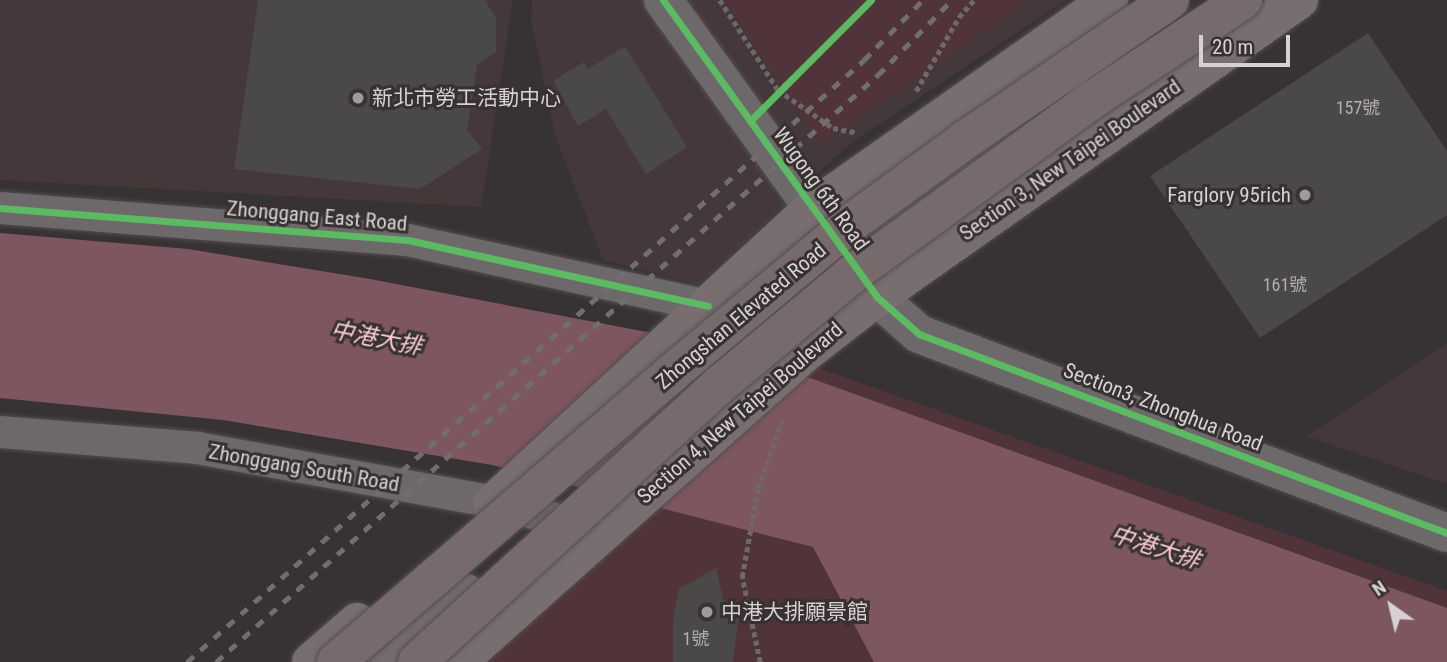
<!DOCTYPE html>
<html>
<head>
<meta charset="utf-8">
<style>
  body { margin:0 }
  #map { position:relative; width:1447px; height:662px; overflow:hidden; background:#373233; font-family:"Roboto Condensed","Noto Sans TC",sans-serif }
  div>[style] { position:absolute }
  [style*='--x'] { left:calc(var(--x)*1px); top:calc(var(--y)*1px); width:calc(var(--w)*1px); rotate:calc(var(--a)*1deg) }
  .built>* { inset:0; background:#45383b }
  .green>* { inset:0; background:#50343a }
  .water>* { inset:0; background:#7d5660 }
  .building>* { inset:0; background:#4b4848 }
  .path>* { height:4.5px; margin-top:-2.25px; transform-origin:0; background:repeating-linear-gradient(90deg,#6d696a 0 5px,transparent 0 8.5px) }
  .roads { filter:drop-shadow(0 0 2px #534e4f) drop-shadow(0 0 2px #534e4f) }
  .minor>* { height:32px; margin:-16px; padding:0 16px; transform-origin:16px; border-radius:16px; background:#6d696a }
  .tertiary>* { height:38px; margin:-19px; padding:0 19px; transform-origin:19px; border-radius:19px; background:#6d696a }
  .primary>* { height:38px; margin:-19px; padding:0 19px; transform-origin:19px; border-radius:19px; background:#786e70 }
  .trunk>* { height:38px; margin:-19px; padding:0 19px; transform-origin:19px; border-radius:19px; background:#766a6d }
  .rail>* { height:5px; margin-top:-2.5px; transform-origin:0; background:repeating-linear-gradient(90deg,#716e6e 0 9px,transparent 0 18px) }
  .bridges { filter:drop-shadow(0 0 2px #534e4f) drop-shadow(0 0 2px #534e4f) }
  .trunk-bridge>* { height:38px; margin:-19px; padding:0 19px; transform-origin:19px; border-radius:19px; background:#766a6d }
  .cycleway>* { height:7px; margin:-3.5px; padding:0 3.5px; transform-origin:3.5px; border-radius:3.5px; background:#5cba63 }
  .dots>* { width:19px; height:19px; translate:-50% -50%; box-sizing:border-box; border:4px solid #383132; border-radius:50% }
  span { translate:-50% -50%; white-space:nowrap; text-align:center; line-height:1.15; -webkit-text-stroke:6px #383132; paint-order:stroke }
  .number-label { font-size:18px; color:#b3afb0 }
  .number-label span { -webkit-text-stroke-width:0 }
  .poi-label { font-size:21px; color:#d6d1d2 }
  .left { translate:0 -50%; text-align:left }
  .right { translate:-100% -50%; text-align:right }
  .street-label { font-size:21px; color:#d6d1d2 }
  .water-label { font-size:23px; color:#facdd7; font-style:italic }
  .north { position:absolute; left:1356px; top:571px; width:70px; height:70px; -webkit-text-stroke:5px #383132; paint-order:stroke; rotate:326deg; font-size:19px; font-weight:700; line-height:28px; text-align:center; color:#d6d1d2 }
  .north::after { content:''; display:block; margin:auto; width:24px; height:32px; background:#d6d1d2; clip-path:polygon(50% 0,100% 100%,50% 72%,0 100%) }
  .scale { position:absolute; left:1199px; top:35px; width:91px; height:32px; box-sizing:border-box; border:4px solid #d6d1d2; border-top:0; padding-left:9px; font-size:21px; line-height:24px; white-space:nowrap; color:#d6d1d2; -webkit-text-stroke:5px #383132; paint-order:stroke }
</style>
</head>
<body>
<div id="map">
  <div class="built">
    <i style="clip-path:polygon(0 0,513px 0,481px 207px,0 180px)"></i>
    <i style="clip-path:polygon(532px 0,1066px 0,853px 141px,699px 284px,603px 260px,555px 135px,531px 19px)"></i>
    <i style="clip-path:polygon(1447px 344px,1447px 484px,1306px 436px)"></i>
  </div>
  <div class="green">
    <i style="clip-path:polygon(725px 0,1031px 0,820px 144px)"></i>
    <i style="clip-path:polygon(807px 364px,1447px 591px,1447px 662px,487px 662px)"></i>
  </div>
  <div class="water">
    <i style="clip-path:polygon(0 233px,188px 249px,370px 279px,652px 333px,813px 379px,1447px 608px,1447px 662px,874px 662px,813px 547px,492px 465px,223px 420px,0 398px)"></i>
  </div>
  <div class="building">
    <i style="clip-path:polygon(258px 0,485px 0,496px 18px,496px 52px,477px 65px,467px 130px,482px 149px,420px 189px,234px 169px)"></i>
    <i style="clip-path:polygon(1368px 33px,1447px 151px,1447px 215px,1260px 338px,1150px 176px)"></i>
    <i style="clip-path:polygon(625px 46px,687px 147px,646px 174px,606px 109px,578px 126px,553px 81px,584px 62px,588px 69px)"></i>
    <i style="clip-path:polygon(716px 568px,725px 605px,740px 605px,733px 662px,673px 662px,673px 619px,679px 589px)"></i>
  </div>
  <div class="path">
    <i style="--x:720;--y:0;--w:107;--a:57.2"></i>
    <i style="--x:778;--y:90;--w:67;--a:34.6"></i>
    <i style="--x:833;--y:128;--w:25;--a:11"></i>
    <i style="--x:916;--y:91;--w:86;--a:-59.8"></i>
    <i style="--x:959;--y:17;--w:23;--a:-49"></i>
    <i style="--x:777;--y:92;--w:132;--a:-44.4"></i>
    <i style="--x:760;--y:662;--w:87;--a:-102"></i>
    <i style="--x:742;--y:577;--w:90;--a:-79.8"></i>
    <i style="--x:758;--y:488;--w:71;--a:-70.3"></i>
  </div>
  <div class="roads">
    <div class="minor">
      <i style="--x:0;--y:208;--w:409;--a:4.5"></i>
      <i style="--x:408;--y:240;--w:307;--a:12.4"></i>
      <i style="--x:0;--y:432;--w:199;--a:4.6"></i>
      <i style="--x:198;--y:448;--w:301;--a:10.3"></i>
      <i style="--x:494;--y:502;--w:98;--a:15.5"></i>
    </div>
    <div class="tertiary">
      <i style="--x:663;--y:0;--w:256;--a:54.2"></i>
      <i style="--x:877;--y:297;--w:56;--a:41.4"></i>
      <i style="--x:919;--y:334;--w:564;--a:20.65"></i>
    </div>
    <div class="primary">
      <i style="--x:759;--y:324;--w:112;--a:-38.8"></i>
      <i style="--x:846;--y:254;--w:198;--a:-36.2"></i>
      <i style="--x:1006;--y:137;--w:89;--a:-33.5"></i>
      <i style="--x:492;--y:504;--w:437;--a:-42.7"></i>
      <i style="--x:813;--y:208;--w:362;--a:-35.1"></i>
      <i style="--x:311;--y:662;--w:61;--a:-41"></i>
      <i style="--x:458;--y:662;--w:460;--a:-41.7"></i>
      <i style="--x:801;--y:356;--w:96;--a:-37.8"></i>
      <i style="--x:877;--y:297;--w:516;--a:-35.14"></i>
    </div>
    <div class="trunk">
      <i style="--x:386;--y:662;--w:106;--a:-40.4"></i>
    </div>
  </div>
  <div class="rail">
    <i style="--x:187;--y:662;--w:906;--a:-41.64"></i>
    <i style="--x:864;--y:60;--w:84;--a:-45.5"></i>
    <i style="--x:216;--y:662;--w:885;--a:-41.56"></i>
    <i style="--x:878;--y:75;--w:105;--a:-45.4"></i>
  </div>
  <div class="bridges">
    <div class="trunk-bridge">
      <i style="--x:336;--y:662;--w:443;--a:-40.7"></i>
      <i style="--x:672;--y:373;--w:232;--a:-39.9"></i>
      <i style="--x:850;--y:224;--w:142;--a:-36.1"></i>
      <i style="--x:965;--y:140;--w:248;--a:-34.3"></i>
      <i style="--x:417;--y:662;--w:408;--a:-42.5"></i>
      <i style="--x:718;--y:386;--w:173;--a:-39.8"></i>
      <i style="--x:851;--y:275;--w:298;--a:-36"></i>
      <i style="--x:1092;--y:100;--w:181;--a:-33.5"></i>
    </div>
  </div>
  <div class="cycleway">
    <i style="--x:663;--y:0;--w:366;--a:54.2"></i>
    <i style="--x:877;--y:297;--w:56;--a:41.4"></i>
    <i style="--x:919;--y:334;--w:564;--a:20.65"></i>
    <i style="--x:750;--y:121;--w:171;--a:-45"></i>
    <i style="--x:0;--y:208;--w:409;--a:4.5"></i>
    <i style="--x:408;--y:240;--w:307;--a:12.4"></i>
  </div>
  <div class="dots">
    <i style="left:358px;top:98px;background:#9e999a"></i>
    <i style="left:1305px;top:195px;background:#9e999a"></i>
    <i style="left:707px;top:612px;background:#9e999a"></i>
  </div>
  <div class="number-label">
    <span style="left:1358px;top:108px">157號</span>
    <span style="left:1285px;top:285px">161號</span>
    <span style="left:696px;top:639px">1號</span>
  </div>
  <div class="poi-label">
    <span class="left" style="left:372px;top:98px">新北市勞工活動中心</span>
    <span class="right" style="left:1291px;top:195px">Farglory 95rich</span>
    <span class="left" style="left:721px;top:612px">中港大排願景館</span>
  </div>
  <div class="street-label">
    <span style="left:1070px;top:160px;rotate:-35deg">Section 3, New Taipei Boulevard</span>
    <span style="left:821px;top:189px;rotate:54deg">Wugong 6th Road</span>
    <span style="left:317px;top:216px;rotate:5deg">Zhonggang East Road</span>
    <span style="left:741px;top:316px;rotate:-40deg">Zhongshan Elevated Road</span>
    <span style="left:1163px;top:407px;rotate:21deg">Section3, Zhonghua Road</span>
    <span style="left:740px;top:413px;rotate:-41deg">Section 4, New Taipei Boulevard</span>
    <span style="left:304px;top:468px;rotate:10deg">Zhonggang South Road</span>
  </div>
  <div class="water-label">
    <span style="left:376px;top:339px;rotate:11deg">中港大排</span>
    <span style="left:1155px;top:548px;rotate:18deg">中港大排</span>
  </div>
  <div class="north">N</div>
  <div class="scale">20 m</div>
</div>
</body>
</html>
